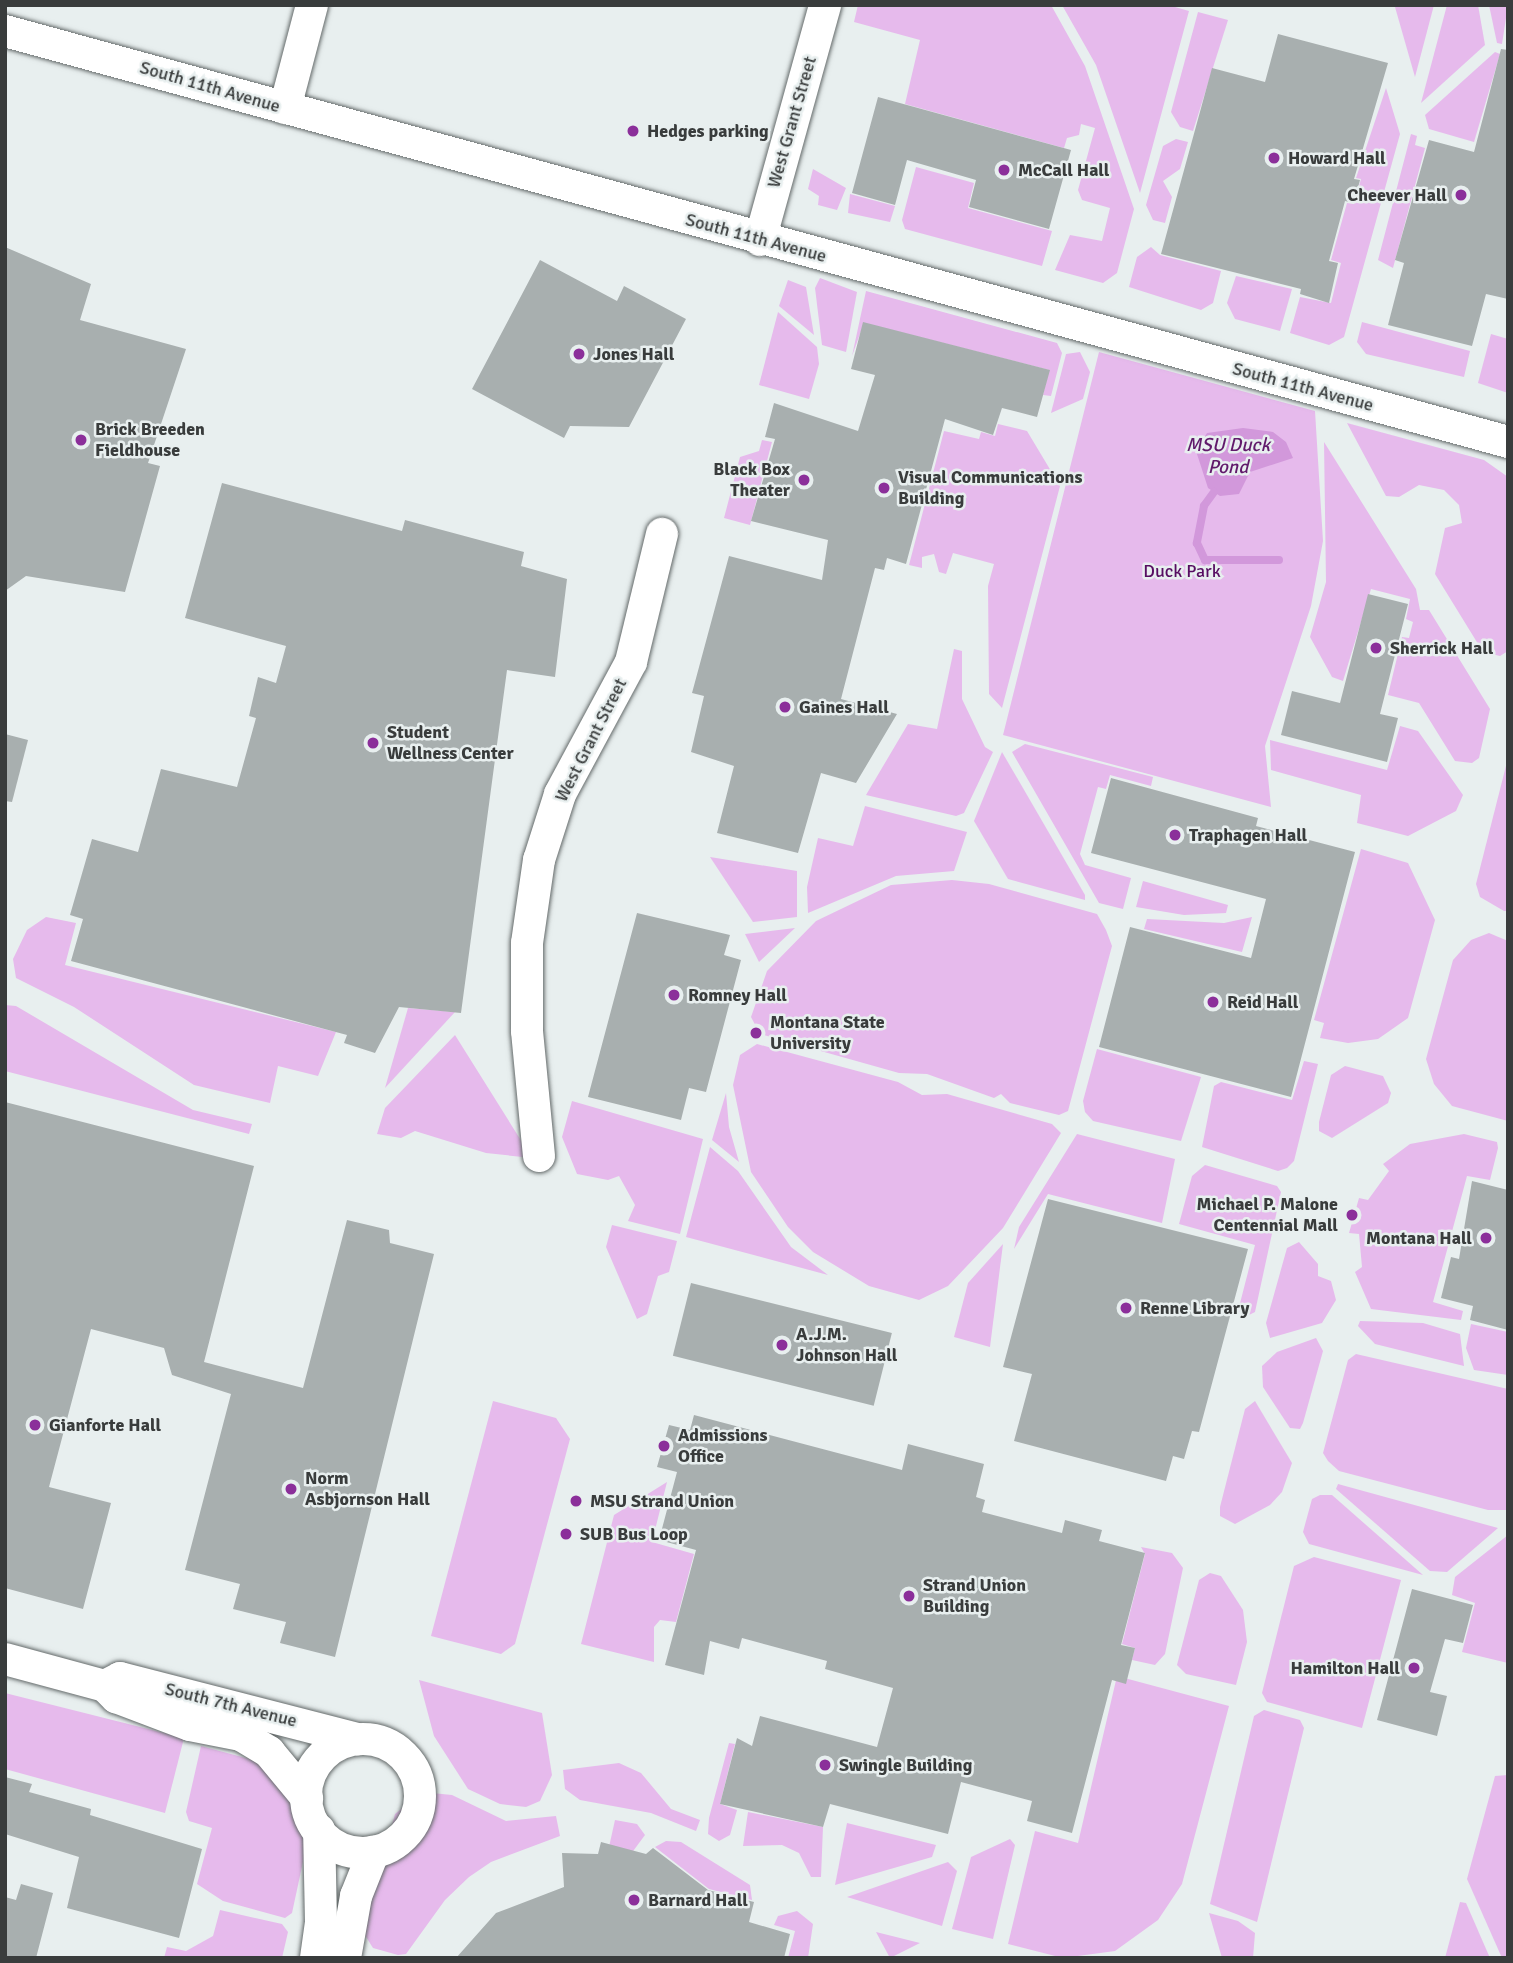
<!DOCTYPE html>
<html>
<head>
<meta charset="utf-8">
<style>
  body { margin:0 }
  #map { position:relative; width:1513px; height:1963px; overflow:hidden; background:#e8efef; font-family:Signika,sans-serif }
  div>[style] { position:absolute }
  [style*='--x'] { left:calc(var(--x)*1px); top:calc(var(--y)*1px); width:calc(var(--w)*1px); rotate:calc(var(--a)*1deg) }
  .green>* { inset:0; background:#e6baec }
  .water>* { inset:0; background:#d298db }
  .stream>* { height:8px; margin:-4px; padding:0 4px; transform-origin:4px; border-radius:4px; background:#d298db }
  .building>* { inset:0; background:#a8afaf; transform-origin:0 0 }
  .roads { filter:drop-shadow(0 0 2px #646a6a) drop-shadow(0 0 2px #646a6a) }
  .minor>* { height:32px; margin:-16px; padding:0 16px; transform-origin:16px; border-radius:16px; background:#fff }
  .minor>.ring { margin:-16px; padding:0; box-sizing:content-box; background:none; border:32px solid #fff; border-radius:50% }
  .dots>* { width:19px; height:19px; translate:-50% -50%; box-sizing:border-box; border:4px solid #e8efef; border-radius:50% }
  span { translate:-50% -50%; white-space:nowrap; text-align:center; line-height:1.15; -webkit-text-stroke:5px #e8efef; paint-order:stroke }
  .street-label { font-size:18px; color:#393c3c }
  .poi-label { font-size:18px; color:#393c3c; font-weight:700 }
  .left { translate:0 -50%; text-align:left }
  .right { translate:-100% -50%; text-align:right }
  .park-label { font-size:18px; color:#570e62 }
  .water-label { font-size:19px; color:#611a6b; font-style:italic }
  .frame { position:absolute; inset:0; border:7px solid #393c3c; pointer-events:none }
</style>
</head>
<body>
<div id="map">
  <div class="green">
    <i style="clip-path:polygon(858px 5px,1051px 5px,1085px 66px,1134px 209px,1117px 273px,1103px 283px,1055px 270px,1070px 235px,1102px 241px,1110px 208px,1082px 200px,1078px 190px,1095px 128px,1081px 124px,1079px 135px,1067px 138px,1064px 148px,905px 104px,920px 40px,854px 22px)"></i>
    <i style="clip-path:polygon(1062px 5px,1168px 5px,1189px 11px,1140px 193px,1096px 65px)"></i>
    <i style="clip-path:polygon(1434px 5px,1415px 77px,1395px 7px)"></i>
    <i style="clip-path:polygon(1447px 5px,1478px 5px,1485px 45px,1421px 103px)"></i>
    <i style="clip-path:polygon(1489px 5px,1508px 5px,1502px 44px,1497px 43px)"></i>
    <i style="clip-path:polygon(1198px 12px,1228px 20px,1193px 131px,1180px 127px,1171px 112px)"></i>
    <i style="clip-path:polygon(1495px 52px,1500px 54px,1474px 142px,1429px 129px,1425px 115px)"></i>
    <i style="clip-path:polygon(1386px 88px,1400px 134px,1344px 337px,1329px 345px,1290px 333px,1300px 297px,1331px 303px,1341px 263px,1331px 260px,1347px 203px,1354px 204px,1361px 179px,1356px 178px)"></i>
    <i style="clip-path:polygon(1411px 134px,1417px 136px,1415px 145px,1425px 148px,1393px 268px,1378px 260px)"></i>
    <i style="clip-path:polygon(1176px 139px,1188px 142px,1180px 169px,1163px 181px,1172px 197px,1165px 223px,1153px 220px,1146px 205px,1163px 146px)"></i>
    <i style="clip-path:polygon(916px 167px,974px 183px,968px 208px,1052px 231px,1042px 266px,905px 229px,902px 220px)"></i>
    <i style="clip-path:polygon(813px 169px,846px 188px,837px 210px,818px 205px,819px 196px,808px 189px)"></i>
    <i style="clip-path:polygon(850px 194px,895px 206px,890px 222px,848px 213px)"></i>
    <i style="clip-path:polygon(1151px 247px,1160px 255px,1221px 271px,1213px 303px,1201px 310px,1129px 287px,1137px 257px)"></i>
    <i style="clip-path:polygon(1236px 276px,1292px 289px,1280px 331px,1235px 319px,1227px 303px)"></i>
    <i style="clip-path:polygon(820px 278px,857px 292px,846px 352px,822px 345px,815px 288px)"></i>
    <i style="clip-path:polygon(788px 280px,806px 287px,814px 335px,779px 306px)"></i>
    <i style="clip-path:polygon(866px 291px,1057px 343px,1062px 353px,1051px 396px,1043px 395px,1049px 370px,864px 323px,852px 356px)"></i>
    <i style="clip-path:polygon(778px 312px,817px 347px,819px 364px,809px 399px,759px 385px)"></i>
    <i style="clip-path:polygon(1362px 322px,1470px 351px,1464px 377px,1366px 354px,1357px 342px)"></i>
    <i style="clip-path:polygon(1491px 334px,1508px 339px,1508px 393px,1478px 383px)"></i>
    <i style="clip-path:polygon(1080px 352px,1090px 372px,1083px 399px,1051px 413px,1066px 354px)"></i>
    <i style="clip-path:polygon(1099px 352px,1315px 411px,1323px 541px,1311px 606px,1265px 746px,1271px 807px,1003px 735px)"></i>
    <i style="clip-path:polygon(1347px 423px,1484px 460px,1508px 477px,1508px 651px,1500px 656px,1483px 652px,1435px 574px,1445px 528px,1462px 523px,1459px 505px,1444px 490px,1419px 485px,1399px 497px,1386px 496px)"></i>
    <i style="clip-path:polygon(998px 424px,1027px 431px,1060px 486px,1002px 708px,989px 694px,988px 586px,994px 564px,953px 553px,946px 574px,939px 572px,934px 554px,922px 557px,922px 568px,909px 565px,944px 431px,979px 439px,981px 432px,995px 436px)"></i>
    <i style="clip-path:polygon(762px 440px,772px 442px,750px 525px,724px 518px,740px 457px,759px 451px)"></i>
    <i style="clip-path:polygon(1324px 442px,1416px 589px,1420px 610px,1429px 610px,1490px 709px,1479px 758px,1472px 763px,1455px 761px,1419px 703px,1388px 695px,1402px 637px,1409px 638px,1413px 622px,1406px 619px,1410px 599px,1371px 589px,1343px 681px,1332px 677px,1310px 637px,1326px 582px)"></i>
    <i style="clip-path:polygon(954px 649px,962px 651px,962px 699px,985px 747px,993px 752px,964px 813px,956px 816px,866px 795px,908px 724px,937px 729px)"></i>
    <i style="clip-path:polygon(1400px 726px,1418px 731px,1463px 795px,1456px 811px,1408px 836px,1357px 823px,1361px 795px,1271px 770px,1270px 740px,1387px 770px)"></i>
    <i style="clip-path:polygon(1025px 744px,1153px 777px,1151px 786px,1110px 775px,1106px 789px,1098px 787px,1080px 854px,1085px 865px,1131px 878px,1123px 909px,1099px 903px,1012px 752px)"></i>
    <i style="clip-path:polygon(1002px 752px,1085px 895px,1085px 900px,1008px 879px,974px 821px)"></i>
    <i style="clip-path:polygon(1508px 758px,1508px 911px,1504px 911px,1480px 897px,1476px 884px)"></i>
    <i style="clip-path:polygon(865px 806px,967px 832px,954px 871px,896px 876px,808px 913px,807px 887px,818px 838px,853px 846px)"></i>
    <i style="clip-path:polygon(1361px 849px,1408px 863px,1435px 920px,1408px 1018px,1378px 1039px,1348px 1043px,1320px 1038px,1324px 1023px,1314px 1020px)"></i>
    <i style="clip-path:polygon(710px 857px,797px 871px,797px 917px,753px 922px)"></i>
    <i style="clip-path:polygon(952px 880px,989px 884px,1097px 914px,1106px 930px,1112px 946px,1068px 1111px,1059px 1115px,1010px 1103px,1001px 1094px,994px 1098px,927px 1074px,899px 1073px,760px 1034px,751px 1017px,767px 971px,816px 921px,891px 885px)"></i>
    <i style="clip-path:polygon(1143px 881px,1228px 905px,1226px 913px,1184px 915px,1136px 907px)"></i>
    <i style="clip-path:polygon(46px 917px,76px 923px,65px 965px,336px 1032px,318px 1076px,278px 1066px,270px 1103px,194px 1085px,74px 1007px,16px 978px,13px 959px,27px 930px)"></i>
    <i style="clip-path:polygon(1252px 917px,1242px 952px,1144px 929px,1147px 919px,1224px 923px)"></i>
    <i style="clip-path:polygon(795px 928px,759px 962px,745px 934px)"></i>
    <i style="clip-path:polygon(1489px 933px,1508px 941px,1508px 1121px,1452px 1106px,1434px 1084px,1426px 1059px,1453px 960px,1471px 940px)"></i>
    <i style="clip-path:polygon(5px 1005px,16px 1006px,193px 1110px,252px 1124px,249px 1134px,5px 1071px)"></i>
    <i style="clip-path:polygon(408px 1008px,455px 1012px,385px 1088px)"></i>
    <i style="clip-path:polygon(455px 1035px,532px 1158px,486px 1153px,415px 1131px,401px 1138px,377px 1134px,385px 1108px)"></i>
    <i style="clip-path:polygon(757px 1044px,898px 1082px,922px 1095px,947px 1094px,1052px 1124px,1061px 1133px,1003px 1228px,948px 1286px,919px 1300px,869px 1286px,813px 1252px,788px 1227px,751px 1172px,733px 1085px,740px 1055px)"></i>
    <i style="clip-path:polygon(1097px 1049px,1201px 1077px,1181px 1141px,1093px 1121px,1085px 1112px,1083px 1101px)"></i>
    <i style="clip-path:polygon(1304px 1061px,1318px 1064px,1294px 1161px,1287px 1168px,1278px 1171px,1202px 1147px,1214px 1086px,1221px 1082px,1292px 1100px)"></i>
    <i style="clip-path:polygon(1345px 1066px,1383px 1076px,1391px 1093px,1388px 1103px,1332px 1138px,1319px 1131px,1319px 1122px,1331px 1075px)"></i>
    <i style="clip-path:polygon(726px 1093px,729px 1127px,739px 1162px,712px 1140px)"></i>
    <i style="clip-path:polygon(572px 1101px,703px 1139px,680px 1234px,628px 1221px,635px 1205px,619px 1176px,608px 1180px,577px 1174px,562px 1137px)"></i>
    <i style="clip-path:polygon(1077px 1134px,1175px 1159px,1162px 1223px,1048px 1194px,1014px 1249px,1019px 1227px)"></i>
    <i style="clip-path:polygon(1464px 1134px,1497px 1142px,1498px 1148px,1490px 1180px,1467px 1176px,1433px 1302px,1463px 1311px,1461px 1320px,1371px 1309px,1355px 1272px,1362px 1267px,1359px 1234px,1349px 1233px,1359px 1198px,1368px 1200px,1389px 1171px,1383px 1164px,1410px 1144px)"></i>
    <i style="clip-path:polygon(710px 1147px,738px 1171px,791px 1247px,828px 1275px,686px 1237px)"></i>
    <i style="clip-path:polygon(1205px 1165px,1277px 1186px,1281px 1192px,1255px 1312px,1249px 1315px,1238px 1311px,1255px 1245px,1179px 1224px,1192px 1176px)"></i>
    <i style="clip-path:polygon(612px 1225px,677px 1241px,669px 1272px,658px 1276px,647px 1314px,637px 1319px,606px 1247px)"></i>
    <i style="clip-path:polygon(1299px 1242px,1318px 1264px,1318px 1276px,1331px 1281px,1336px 1300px,1322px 1323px,1270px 1338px,1266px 1323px,1287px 1248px)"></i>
    <i style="clip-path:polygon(1003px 1244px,990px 1347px,954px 1337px,968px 1283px)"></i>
    <i style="clip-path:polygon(1360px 1321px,1423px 1323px,1460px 1334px,1464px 1366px,1375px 1344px,1358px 1326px)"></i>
    <i style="clip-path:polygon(1471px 1324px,1508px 1332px,1508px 1375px,1474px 1370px,1466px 1348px)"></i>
    <i style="clip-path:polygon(1316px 1338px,1323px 1351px,1303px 1423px,1300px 1429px,1290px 1428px,1263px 1387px,1262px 1366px,1277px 1352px)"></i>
    <i style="clip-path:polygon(1356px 1354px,1508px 1389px,1508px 1510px,1488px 1510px,1339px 1471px,1328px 1461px,1323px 1453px,1348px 1360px)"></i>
    <i style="clip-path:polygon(493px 1401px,556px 1418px,570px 1439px,515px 1644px,501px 1654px,431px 1636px)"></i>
    <i style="clip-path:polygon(1255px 1401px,1292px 1463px,1282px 1492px,1270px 1505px,1235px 1524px,1220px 1516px,1220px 1507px,1245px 1409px)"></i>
    <i style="clip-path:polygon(667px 1482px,652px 1542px,694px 1554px,676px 1622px,660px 1620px,654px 1627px,654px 1662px,581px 1644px,614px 1515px)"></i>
    <i style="clip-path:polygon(1338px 1484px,1498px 1528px,1447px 1572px,1430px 1571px,1336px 1489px)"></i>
    <i style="clip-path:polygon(1320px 1495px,1332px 1495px,1423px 1575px,1309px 1544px,1303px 1532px,1312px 1499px)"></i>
    <i style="clip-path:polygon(1508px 1535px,1508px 1663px,1462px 1652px,1475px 1603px,1452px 1595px,1455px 1577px)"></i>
    <i style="clip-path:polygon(1141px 1547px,1172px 1553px,1183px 1568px,1165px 1654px,1155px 1665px,1132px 1660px,1135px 1648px,1122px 1644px,1145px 1554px)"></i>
    <i style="clip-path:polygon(1314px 1557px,1401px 1580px,1362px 1728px,1267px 1702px,1262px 1693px,1294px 1566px)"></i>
    <i style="clip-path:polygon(1210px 1573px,1221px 1576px,1243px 1610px,1247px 1642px,1236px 1685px,1186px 1674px,1177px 1665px,1199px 1580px)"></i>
    <i style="clip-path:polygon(1117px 1676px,1229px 1706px,1182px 1884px,1158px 1920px,1115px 1951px,1063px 1958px,1008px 1944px,1035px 1831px,1078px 1843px)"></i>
    <i style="clip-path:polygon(419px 1680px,542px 1713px,552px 1775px,540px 1801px,526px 1807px,500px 1804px,468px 1789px,434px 1736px)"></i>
    <i style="clip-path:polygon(5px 1693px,184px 1738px,165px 1813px,5px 1769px)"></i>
    <i style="clip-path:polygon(1264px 1710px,1300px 1720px,1304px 1728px,1257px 1922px,1210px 1904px,1254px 1716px)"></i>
    <i style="clip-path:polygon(729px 1743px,735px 1744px,720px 1804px,737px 1810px,730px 1835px,719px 1841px,708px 1834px,709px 1818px)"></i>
    <i style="clip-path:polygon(201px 1746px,321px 1778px,292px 1913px,285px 1918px,223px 1901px,197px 1884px,212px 1828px,189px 1821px,186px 1812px)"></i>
    <i style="clip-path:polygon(619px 1763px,641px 1773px,671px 1809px,700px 1820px,696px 1831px,651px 1813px,580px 1800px,565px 1789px,563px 1770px)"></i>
    <i style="clip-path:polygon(1508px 1775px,1508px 1958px,1502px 1958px,1467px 1879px,1495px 1776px)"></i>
    <i style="clip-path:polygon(422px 1792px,452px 1795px,506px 1821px,556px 1816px,560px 1836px,491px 1862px,469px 1877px,445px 1900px,406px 1954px,398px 1955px,373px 1948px,363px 1932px,395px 1814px)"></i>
    <i style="clip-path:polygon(748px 1812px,823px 1827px,821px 1877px,811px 1877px,799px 1853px,782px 1845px,743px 1846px)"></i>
    <i style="clip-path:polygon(615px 1820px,637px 1824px,645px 1835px,625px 1862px,607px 1856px)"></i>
    <i style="clip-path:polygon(847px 1823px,936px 1845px,932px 1857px,835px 1885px)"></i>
    <i style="clip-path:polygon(1010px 1839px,1015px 1845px,993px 1939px,952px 1929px,971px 1857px)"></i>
    <i style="clip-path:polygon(666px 1841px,681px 1842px,750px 1885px,752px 1900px,709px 1889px,655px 1847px)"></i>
    <i style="clip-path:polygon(948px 1862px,957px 1871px,942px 1926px,847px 1897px)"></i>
    <i style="clip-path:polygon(1460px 1902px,1466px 1903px,1490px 1958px,1445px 1958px)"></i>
    <i style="clip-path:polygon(220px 1910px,282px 1924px,288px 1932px,282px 1958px,164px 1958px,167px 1947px,186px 1951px,213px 1936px)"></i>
    <i style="clip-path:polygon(797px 1911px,813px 1924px,808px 1958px,788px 1958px,795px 1931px,774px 1925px,778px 1916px)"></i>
    <i style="clip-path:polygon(1209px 1913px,1238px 1921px,1255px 1933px,1253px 1958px,1222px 1958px)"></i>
    <i style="clip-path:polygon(876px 1932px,920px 1943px,890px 1958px)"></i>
  </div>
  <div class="water">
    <i style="clip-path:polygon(1243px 428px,1273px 432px,1286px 442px,1293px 458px,1250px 472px,1239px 494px,1220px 496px,1208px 488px,1196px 451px,1207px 433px)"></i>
  </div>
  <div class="stream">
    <i style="--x:1214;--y:492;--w:17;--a:126"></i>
    <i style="--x:1204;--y:506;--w:38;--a:101"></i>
    <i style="--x:1197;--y:543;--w:19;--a:65"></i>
    <i style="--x:1205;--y:560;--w:74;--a:0"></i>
  </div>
  <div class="building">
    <i style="clip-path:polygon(1278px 34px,1388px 63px,1354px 179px,1360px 180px,1354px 203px,1345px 201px,1329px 261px,1338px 263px,1329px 303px,1300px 294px,1301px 289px,1161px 254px,1212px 68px,1265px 82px)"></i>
    <i style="clip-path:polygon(1501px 49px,1508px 50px,1508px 299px,1486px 294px,1472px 346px,1388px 325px,1404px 263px,1395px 260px,1429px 140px,1474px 152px)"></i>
    <i style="clip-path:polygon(878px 97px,1071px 150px,1049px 229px,969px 207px,976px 180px,907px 160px,895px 205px,852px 193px)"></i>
    <i style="clip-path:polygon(5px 247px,91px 284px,80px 320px,186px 349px,148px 463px,160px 466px,125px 592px,26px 576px,5px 591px)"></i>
    <i style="clip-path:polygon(540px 260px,617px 301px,624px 286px,686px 319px,629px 427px,570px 426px,564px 438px,472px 389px)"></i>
    <i style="clip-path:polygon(863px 322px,1050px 370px,1037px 417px,1002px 408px,993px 435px,945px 419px,906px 564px,887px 558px,884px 570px,875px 568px,841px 699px,897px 714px,856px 783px,821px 773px,798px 853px,717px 833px,734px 766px,691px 752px,704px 696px,692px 693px,729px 556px,822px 580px,828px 540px,751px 521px,775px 439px,765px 437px,774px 403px,858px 431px,875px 375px,851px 369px)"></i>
    <i style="clip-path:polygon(222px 483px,402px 531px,405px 520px,524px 552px,521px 566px,567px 579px,555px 677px,507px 670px,461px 1013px,399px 1007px,375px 1053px,344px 1043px,347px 1035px,71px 961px,83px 919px,70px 915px,92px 839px,138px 852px,161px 769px,237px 787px,256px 718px,249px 716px,258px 677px,276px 683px,286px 646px,185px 618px)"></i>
    <i style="clip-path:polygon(1368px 594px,1408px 604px,1380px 714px,1398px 718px,1387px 762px,1281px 735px,1292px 691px,1340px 703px)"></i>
    <i style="clip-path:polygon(5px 734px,28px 740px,12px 802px,5px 801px)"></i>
    <i style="clip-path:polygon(1111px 778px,1258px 818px,1256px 826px,1355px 852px,1291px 1097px,1099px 1047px,1130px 927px,1251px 958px,1266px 899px,1091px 853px)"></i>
    <i style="clip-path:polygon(637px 913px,730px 935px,724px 955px,741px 960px,706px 1092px,689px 1088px,681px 1120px,588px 1097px)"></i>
    <i style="clip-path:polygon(5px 1102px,254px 1166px,204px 1362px,303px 1388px,347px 1220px,389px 1230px,390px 1243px,434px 1254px,335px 1657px,280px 1643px,286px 1622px,233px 1609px,240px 1584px,185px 1570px,231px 1394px,172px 1375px,164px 1348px,91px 1329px,49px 1487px,111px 1503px,83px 1609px,5px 1588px)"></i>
    <i style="clip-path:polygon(1472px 1181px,1508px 1190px,1508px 1330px,1470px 1320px,1473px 1306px,1441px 1298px,1451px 1257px,1459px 1259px)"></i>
    <i style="clip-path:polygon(1048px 1199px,1248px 1249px,1199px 1432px,1192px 1431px,1184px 1459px,1173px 1456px,1166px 1481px,1014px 1441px,1032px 1374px,1003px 1367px)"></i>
    <i style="left:691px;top:1283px;width:207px;height:75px;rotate:14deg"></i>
    <i style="clip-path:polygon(694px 1415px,902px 1470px,908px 1444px,984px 1464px,976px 1497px,985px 1500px,982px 1512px,1062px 1533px,1065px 1520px,1102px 1530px,1099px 1541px,1145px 1553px,1121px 1645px,1135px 1648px,1126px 1684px,1112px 1680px,1072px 1833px,1027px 1821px,1032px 1801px,961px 1782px,948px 1834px,830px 1804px,823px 1827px,720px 1804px,737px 1738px,752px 1746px,760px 1716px,877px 1747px,893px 1688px,825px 1669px,827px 1661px,742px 1638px,739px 1649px,710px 1641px,704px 1675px,665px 1665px,696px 1550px,659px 1540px,677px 1472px,657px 1467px,669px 1425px,690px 1430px)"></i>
    <i style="clip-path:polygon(1412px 1589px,1473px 1605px,1463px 1643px,1445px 1639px,1430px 1692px,1447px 1696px,1437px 1736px,1377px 1720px)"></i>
    <i style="clip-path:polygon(5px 1777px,32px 1784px,29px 1792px,91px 1809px,90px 1815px,202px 1849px,179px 1938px,67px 1908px,79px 1857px,5px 1834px)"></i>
    <i style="clip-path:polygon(601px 1842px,646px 1854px,653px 1848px,708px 1890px,754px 1902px,749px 1922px,790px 1934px,784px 1958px,456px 1958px,496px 1913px,564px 1887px,562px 1853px,598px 1854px)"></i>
    <i style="clip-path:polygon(21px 1884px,53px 1893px,36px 1958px,5px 1958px,5px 1897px,16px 1900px)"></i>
  </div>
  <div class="roads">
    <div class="minor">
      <i style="--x:5;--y:31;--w:1558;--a:15.29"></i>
      <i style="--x:285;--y:108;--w:106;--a:-75.3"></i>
      <i style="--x:760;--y:240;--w:244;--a:-74.5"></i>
      <i style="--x:539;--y:1156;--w:126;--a:-95.5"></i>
      <i style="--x:527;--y:1031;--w:88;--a:-90"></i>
      <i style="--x:527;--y:943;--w:84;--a:-81.8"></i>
      <i style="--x:539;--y:860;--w:69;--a:-72.3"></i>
      <i style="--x:560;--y:794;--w:150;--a:-61.7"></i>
      <i style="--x:631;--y:662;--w:132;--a:-76.4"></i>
      <i style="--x:5;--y:1659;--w:104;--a:15.1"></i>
      <i style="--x:105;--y:1686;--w:16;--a:45"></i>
      <i style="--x:116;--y:1697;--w:79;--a:20.7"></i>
      <i style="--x:190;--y:1725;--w:52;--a:11.1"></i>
      <i style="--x:241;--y:1735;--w:33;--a:31"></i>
      <i style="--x:269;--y:1752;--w:60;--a:50.4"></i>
      <i style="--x:105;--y:1686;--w:17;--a:-28"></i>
      <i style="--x:120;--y:1678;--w:246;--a:14.4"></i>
      <i class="ring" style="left:306px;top:1739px;width:82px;height:82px"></i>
      <i style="--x:316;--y:1958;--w:36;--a:-82"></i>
      <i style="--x:321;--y:1922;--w:92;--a:-91.2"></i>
      <i style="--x:345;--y:1958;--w:63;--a:-79.9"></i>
      <i style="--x:356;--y:1896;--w:48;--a:-68.2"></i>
    </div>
  </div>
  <div class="dots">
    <i style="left:633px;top:131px;background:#8b2f9a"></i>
    <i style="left:1274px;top:158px;background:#8b2f9a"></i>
    <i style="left:1004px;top:170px;background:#8b2f9a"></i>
    <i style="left:1461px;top:195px;background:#8b2f9a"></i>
    <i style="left:579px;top:354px;background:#8b2f9a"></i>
    <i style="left:81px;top:440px;background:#8b2f9a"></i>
    <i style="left:804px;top:480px;background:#8b2f9a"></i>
    <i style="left:884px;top:488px;background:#8b2f9a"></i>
    <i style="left:1376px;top:648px;background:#8b2f9a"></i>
    <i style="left:785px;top:707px;background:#8b2f9a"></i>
    <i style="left:373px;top:743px;background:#8b2f9a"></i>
    <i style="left:1175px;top:835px;background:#8b2f9a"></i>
    <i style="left:674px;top:995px;background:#8b2f9a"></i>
    <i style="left:1213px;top:1002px;background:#8b2f9a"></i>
    <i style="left:756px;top:1033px;background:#8b2f9a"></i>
    <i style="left:1352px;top:1215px;background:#8b2f9a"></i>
    <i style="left:1486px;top:1238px;background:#8b2f9a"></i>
    <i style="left:1126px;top:1308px;background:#8b2f9a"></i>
    <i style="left:782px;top:1345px;background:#8b2f9a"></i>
    <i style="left:35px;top:1425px;background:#8b2f9a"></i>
    <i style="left:664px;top:1446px;background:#8b2f9a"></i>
    <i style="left:291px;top:1489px;background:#8b2f9a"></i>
    <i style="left:576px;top:1501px;background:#8b2f9a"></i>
    <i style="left:566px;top:1534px;background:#8b2f9a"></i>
    <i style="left:909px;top:1596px;background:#8b2f9a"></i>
    <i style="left:1414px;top:1668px;background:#8b2f9a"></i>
    <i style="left:825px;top:1765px;background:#8b2f9a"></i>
    <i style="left:634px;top:1900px;background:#8b2f9a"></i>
  </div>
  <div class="street-label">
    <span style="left:210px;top:87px;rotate:16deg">South 11th Avenue</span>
    <span style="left:792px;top:122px;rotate:-74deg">West Grant Street</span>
    <span style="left:756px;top:238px;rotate:15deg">South 11th Avenue</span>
    <span style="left:1303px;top:387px;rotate:15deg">South 11th Avenue</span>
    <span style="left:591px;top:740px;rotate:-63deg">West Grant Street</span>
    <span style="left:231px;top:1705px;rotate:14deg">South 7th Avenue</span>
  </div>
  <div class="poi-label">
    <span class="left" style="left:647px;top:131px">Hedges parking</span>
    <span class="left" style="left:1288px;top:158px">Howard Hall</span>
    <span class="left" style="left:1018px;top:170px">McCall Hall</span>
    <span class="right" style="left:1447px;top:195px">Cheever Hall</span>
    <span class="left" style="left:593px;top:354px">Jones Hall</span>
    <span class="left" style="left:95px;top:440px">Brick Breeden<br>Fieldhouse</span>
    <span class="right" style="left:790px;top:480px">Black Box<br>Theater</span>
    <span class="left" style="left:898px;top:488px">Visual Communications<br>Building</span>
    <span class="left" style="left:1390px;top:648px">Sherrick Hall</span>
    <span class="left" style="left:799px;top:707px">Gaines Hall</span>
    <span class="left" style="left:387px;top:743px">Student<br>Wellness Center</span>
    <span class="left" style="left:1189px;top:835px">Traphagen Hall</span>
    <span class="left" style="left:688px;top:995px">Romney Hall</span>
    <span class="left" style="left:1227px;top:1002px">Reid Hall</span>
    <span class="left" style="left:770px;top:1033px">Montana State<br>University</span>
    <span class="right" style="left:1338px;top:1215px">Michael P. Malone<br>Centennial Mall</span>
    <span class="right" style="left:1472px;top:1238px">Montana Hall</span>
    <span class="left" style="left:1140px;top:1308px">Renne Library</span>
    <span class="left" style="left:796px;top:1345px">A.J.M.<br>Johnson Hall</span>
    <span class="left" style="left:49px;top:1425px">Gianforte Hall</span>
    <span class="left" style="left:678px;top:1446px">Admissions<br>Office</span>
    <span class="left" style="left:305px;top:1489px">Norm<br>Asbjornson Hall</span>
    <span class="left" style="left:590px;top:1501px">MSU Strand Union</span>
    <span class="left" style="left:580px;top:1534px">SUB Bus Loop</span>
    <span class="left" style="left:923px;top:1596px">Strand Union<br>Building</span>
    <span class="right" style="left:1400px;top:1668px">Hamilton Hall</span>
    <span class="left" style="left:839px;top:1765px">Swingle Building</span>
    <span class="left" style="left:648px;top:1900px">Barnard Hall</span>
  </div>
  <div class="park-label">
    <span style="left:1182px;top:571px">Duck Park</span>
  </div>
  <div class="water-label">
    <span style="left:1228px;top:457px">MSU Duck<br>Pond</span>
  </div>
  <div class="frame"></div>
</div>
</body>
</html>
